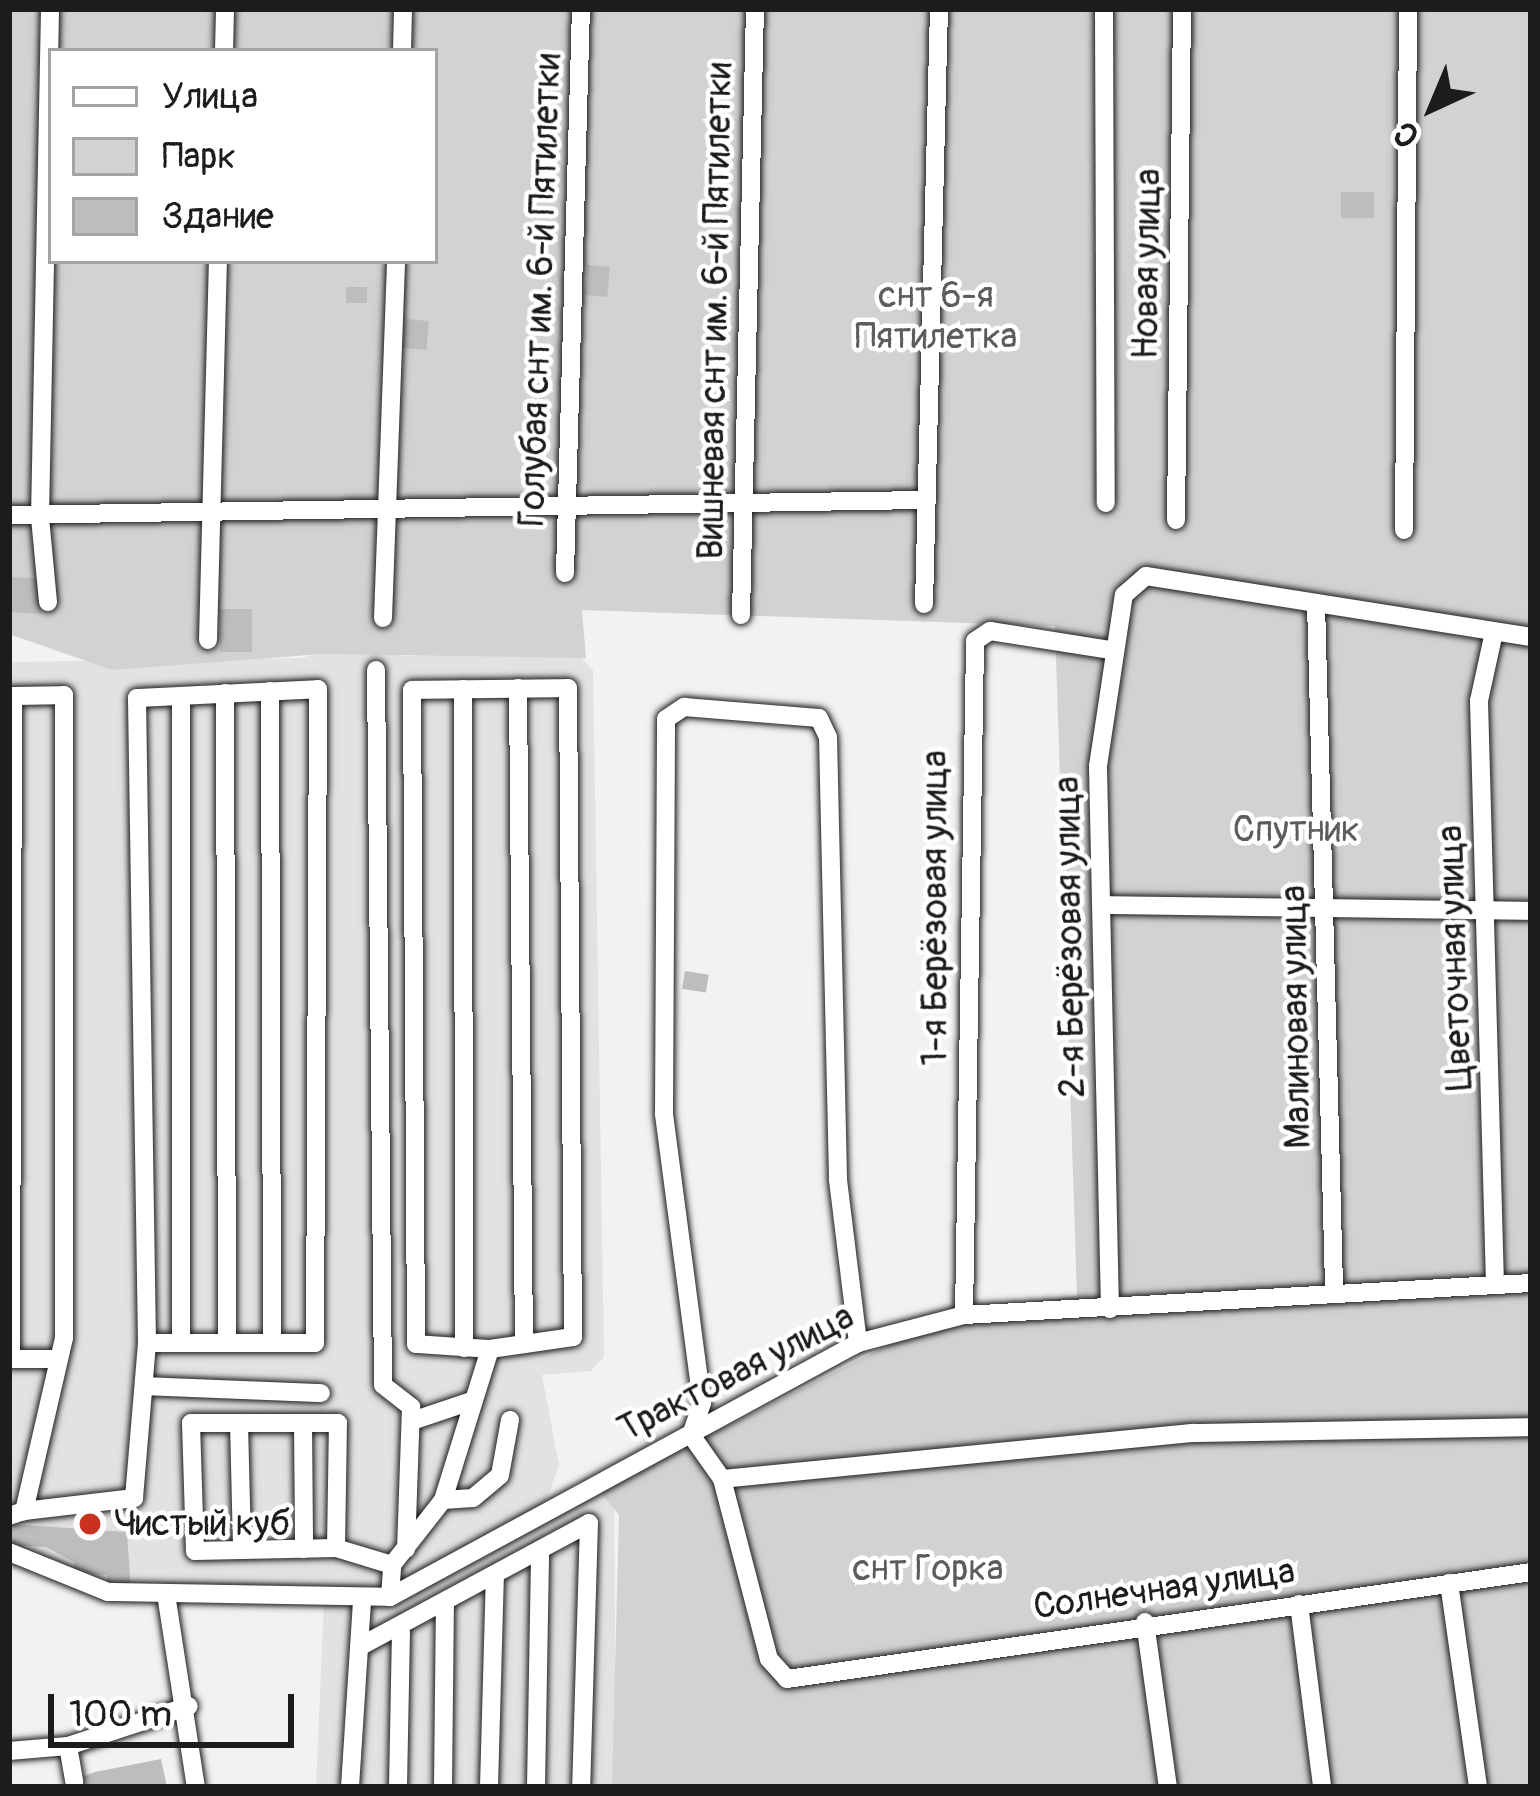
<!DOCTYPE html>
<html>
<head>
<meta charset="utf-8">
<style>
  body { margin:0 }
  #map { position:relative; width:1540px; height:1796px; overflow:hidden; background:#f2f2f2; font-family:Pangolin,sans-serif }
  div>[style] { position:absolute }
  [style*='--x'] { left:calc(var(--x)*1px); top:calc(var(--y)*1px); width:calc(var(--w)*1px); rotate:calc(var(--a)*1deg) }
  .built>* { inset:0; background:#e2e2e2 }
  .green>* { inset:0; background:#d2d2d2 }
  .building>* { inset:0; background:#bdbdbd; transform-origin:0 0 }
  .roads { filter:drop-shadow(0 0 3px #1c1c1c) drop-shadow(0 0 3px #1c1c1c) }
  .minor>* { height:18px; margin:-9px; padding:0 9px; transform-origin:9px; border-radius:9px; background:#fff }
  .dots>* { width:33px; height:33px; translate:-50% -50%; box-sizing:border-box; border:6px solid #fff; border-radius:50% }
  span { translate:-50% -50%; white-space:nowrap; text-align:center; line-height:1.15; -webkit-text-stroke:9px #fff; paint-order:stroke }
  .street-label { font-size:36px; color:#1c1c1c }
  .park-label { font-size:36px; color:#5c5c5c }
  .poi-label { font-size:36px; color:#1c1c1c }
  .left { translate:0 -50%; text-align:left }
  .frame { position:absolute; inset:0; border:12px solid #1c1c1c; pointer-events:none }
  .legend { position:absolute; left:48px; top:48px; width:390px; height:216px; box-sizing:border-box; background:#fff; border:3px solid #a4a4a4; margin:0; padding:15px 21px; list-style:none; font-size:36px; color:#1c1c1c }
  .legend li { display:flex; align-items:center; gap:24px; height:60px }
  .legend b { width:60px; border:3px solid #a4a4a4 }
  .north { position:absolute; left:1372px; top:48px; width:120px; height:120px; -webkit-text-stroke:9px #fff; paint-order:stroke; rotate:224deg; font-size:33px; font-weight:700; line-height:48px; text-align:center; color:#1c1c1c }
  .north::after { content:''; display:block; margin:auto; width:42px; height:54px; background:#1c1c1c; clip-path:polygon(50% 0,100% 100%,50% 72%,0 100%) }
  .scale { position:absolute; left:48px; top:1694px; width:246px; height:54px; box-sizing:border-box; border:6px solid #1c1c1c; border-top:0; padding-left:15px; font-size:36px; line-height:42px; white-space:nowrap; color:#1c1c1c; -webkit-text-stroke:9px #fff; paint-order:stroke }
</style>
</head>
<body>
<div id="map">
  <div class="built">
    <i style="clip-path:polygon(386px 639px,403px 656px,575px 651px,593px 670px,604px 1357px,591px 1371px,542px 1375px,559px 1465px,544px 1507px,614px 1471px,616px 1787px,316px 1787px,324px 1600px,108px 1592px,9px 1552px,9px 662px,300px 658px)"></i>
  </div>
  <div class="green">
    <i style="clip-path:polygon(evenodd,9px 9px,1531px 9px,1531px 1787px,612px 1787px,619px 1515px,599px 1491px,956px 1311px,1077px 1296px,1055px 626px,582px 610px,586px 658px,321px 654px,112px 670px,9px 634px,9px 9px,51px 51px,435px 51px,435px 261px,51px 261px,51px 51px)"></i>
  </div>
  <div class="building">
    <i style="left:1374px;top:192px;width:26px;height:33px;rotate:90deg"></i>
    <i style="left:587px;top:265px;width:23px;height:30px;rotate:5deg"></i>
    <i style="left:346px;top:287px;width:21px;height:16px"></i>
    <i style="left:405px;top:319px;width:24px;height:29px;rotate:5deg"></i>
    <i style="left:9px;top:577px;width:34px;height:35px;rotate:3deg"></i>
    <i style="left:220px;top:609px;width:32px;height:43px"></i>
    <i style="left:685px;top:971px;width:24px;height:18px;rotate:9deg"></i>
    <i style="clip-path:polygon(9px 1524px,127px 1532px,131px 1591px,106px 1589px,107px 1575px,73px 1572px,74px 1562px,46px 1547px,9px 1545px)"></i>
    <i style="clip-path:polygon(161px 1759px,167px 1787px,55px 1787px,95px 1772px)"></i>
  </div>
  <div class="roads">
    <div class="minor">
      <i style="--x:1104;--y:9;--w:494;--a:89.8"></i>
      <i style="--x:224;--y:51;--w:42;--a:-88.6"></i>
      <i style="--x:402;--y:51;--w:42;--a:-88.6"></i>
      <i style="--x:9;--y:515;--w:915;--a:-0.94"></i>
      <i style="--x:1176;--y:520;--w:511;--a:-89.33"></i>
      <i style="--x:1404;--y:530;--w:521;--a:-89.56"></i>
      <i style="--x:565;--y:573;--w:564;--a:-88.38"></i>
      <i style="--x:48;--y:602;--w:85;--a:-95.4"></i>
      <i style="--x:40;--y:517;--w:508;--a:-88.87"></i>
      <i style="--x:1316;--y:603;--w:683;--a:88.49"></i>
      <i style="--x:924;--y:604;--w:595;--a:-88.56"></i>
      <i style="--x:741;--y:615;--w:606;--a:-88.68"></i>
      <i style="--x:383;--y:618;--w:357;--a:-87.9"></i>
      <i style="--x:1494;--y:632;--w:71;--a:102.3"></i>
      <i style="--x:1479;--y:701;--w:584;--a:88.43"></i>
      <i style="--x:208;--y:640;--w:379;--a:-88.5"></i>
      <i style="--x:376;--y:670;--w:715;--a:89.44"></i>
      <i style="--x:383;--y:1385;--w:36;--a:38"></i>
      <i style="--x:411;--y:1407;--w:142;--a:92"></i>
      <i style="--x:518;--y:688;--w:656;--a:89.48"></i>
      <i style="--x:463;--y:689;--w:659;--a:89.91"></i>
      <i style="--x:270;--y:691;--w:652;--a:89.82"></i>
      <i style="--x:225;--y:693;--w:650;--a:89.82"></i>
      <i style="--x:9;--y:696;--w:55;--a:-1"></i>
      <i style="--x:64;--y:695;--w:643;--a:90"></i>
      <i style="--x:64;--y:1338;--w:178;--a:103"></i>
      <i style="--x:24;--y:1511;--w:16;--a:162"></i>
      <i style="--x:181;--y:696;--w:647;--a:90"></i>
      <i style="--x:1103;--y:905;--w:428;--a:0.8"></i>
      <i style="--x:1110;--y:1309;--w:543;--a:-91.27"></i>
      <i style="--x:1098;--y:766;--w:173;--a:-81.4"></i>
      <i style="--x:1124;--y:595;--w:29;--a:-41"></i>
      <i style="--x:1146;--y:576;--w:390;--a:9"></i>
      <i style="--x:964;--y:1315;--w:674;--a:-89.06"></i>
      <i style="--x:975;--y:641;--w:18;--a:-34"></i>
      <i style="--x:990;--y:631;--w:121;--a:9"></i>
      <i style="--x:9;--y:1359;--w:47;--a:0"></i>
      <i style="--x:11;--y:1359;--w:663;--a:-89.83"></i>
      <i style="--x:145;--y:1386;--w:176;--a:2.3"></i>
      <i style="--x:412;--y:1421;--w:65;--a:-18.7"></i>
      <i style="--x:239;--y:1423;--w:127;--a:88.6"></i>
      <i style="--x:303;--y:1423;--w:126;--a:89.5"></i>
      <i style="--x:691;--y:1435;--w:34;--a:-71"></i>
      <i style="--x:702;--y:1403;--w:292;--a:-97.5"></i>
      <i style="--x:664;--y:1113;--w:394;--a:-89.7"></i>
      <i style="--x:666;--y:719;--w:22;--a:-34"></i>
      <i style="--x:684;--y:707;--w:135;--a:4.7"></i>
      <i style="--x:819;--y:718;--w:21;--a:65"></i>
      <i style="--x:828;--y:737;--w:443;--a:88.7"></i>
      <i style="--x:838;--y:1180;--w:164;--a:83"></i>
      <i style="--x:691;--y:1435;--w:54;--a:54.8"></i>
      <i style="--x:722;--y:1479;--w:186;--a:75.4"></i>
      <i style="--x:769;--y:1659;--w:27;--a:48"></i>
      <i style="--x:787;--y:1679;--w:752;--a:-8.18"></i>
      <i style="--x:722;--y:1479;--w:473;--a:-5.6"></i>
      <i style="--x:1193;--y:1433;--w:338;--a:-1"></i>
      <i style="--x:443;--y:1500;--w:30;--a:-4"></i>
      <i style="--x:473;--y:1498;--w:35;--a:-40"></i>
      <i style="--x:500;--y:1475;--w:56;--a:-79.7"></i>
      <i style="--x:24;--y:1511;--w:111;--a:-6.7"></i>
      <i style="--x:134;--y:1498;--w:156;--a:-85.2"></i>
      <i style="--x:147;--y:1343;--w:645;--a:-90.89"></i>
      <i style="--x:137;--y:698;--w:181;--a:-2.8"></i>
      <i style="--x:318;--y:689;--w:654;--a:90.26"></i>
      <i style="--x:315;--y:1343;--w:168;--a:180"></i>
      <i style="--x:336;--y:1548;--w:125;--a:-89.1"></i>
      <i style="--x:338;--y:1423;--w:147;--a:180"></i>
      <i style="--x:191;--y:1423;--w:128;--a:88.2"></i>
      <i style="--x:195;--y:1551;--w:141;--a:-1.2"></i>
      <i style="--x:336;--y:1548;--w:59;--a:16.9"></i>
      <i style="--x:9;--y:1552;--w:107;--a:22"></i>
      <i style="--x:108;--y:1592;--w:282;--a:1"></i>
      <i style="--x:390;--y:1597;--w:532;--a:-28.49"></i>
      <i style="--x:858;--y:1343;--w:110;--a:-14.8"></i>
      <i style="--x:964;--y:1315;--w:568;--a:-3.23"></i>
      <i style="--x:1449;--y:1583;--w:206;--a:81.9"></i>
      <i style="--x:166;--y:1594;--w:195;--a:81.2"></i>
      <i style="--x:390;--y:1597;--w:32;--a:-86"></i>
      <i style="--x:392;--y:1565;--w:83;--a:-51.9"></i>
      <i style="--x:443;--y:1500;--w:158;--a:-72.7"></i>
      <i style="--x:490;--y:1349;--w:84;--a:-8.2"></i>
      <i style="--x:573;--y:1337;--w:649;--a:-90.44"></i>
      <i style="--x:568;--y:688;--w:156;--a:179.3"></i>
      <i style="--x:412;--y:690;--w:654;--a:89.65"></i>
      <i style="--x:416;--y:1344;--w:74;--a:3.9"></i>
      <i style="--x:1299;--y:1604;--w:184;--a:82.8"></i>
      <i style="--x:1145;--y:1622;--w:167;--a:82.1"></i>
      <i style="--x:359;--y:1647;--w:261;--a:-28.3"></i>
      <i style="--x:589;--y:1523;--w:264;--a:91.7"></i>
      <i style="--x:68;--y:1746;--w:127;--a:-18.3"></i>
      <i style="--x:9;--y:1751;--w:59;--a:-4.8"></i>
      <i style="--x:68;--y:1746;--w:36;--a:80"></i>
      <i style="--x:350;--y:1787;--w:186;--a:-86.3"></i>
      <i style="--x:398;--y:1787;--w:155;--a:-88.9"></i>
      <i style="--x:443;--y:1787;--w:181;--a:-89.4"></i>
      <i style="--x:489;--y:1787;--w:209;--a:-88.4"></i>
      <i style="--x:536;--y:1787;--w:236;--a:-89"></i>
    </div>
  </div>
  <div class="dots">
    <i style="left:90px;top:1524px;background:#c8321e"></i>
  </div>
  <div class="street-label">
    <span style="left:1147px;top:264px;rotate:-89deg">Новая улица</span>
    <span style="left:540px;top:290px;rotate:-88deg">Голубая снт им. 6-й Пятилетки</span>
    <span style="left:715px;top:311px;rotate:-89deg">Вишневая снт им. 6-й Пятилетки</span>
    <span style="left:935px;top:908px;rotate:-90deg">1-я Берёзовая улица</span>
    <span style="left:1070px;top:937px;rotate:-91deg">2-я Берёзовая улица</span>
    <span style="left:1455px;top:958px;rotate:-92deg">Цветочная улица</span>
    <span style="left:1296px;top:1017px;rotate:-91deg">Малиновая улица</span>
    <span style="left:736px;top:1373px;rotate:-27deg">Трактовая улица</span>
    <span style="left:1164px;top:1589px;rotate:-8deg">Солнечная улица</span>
  </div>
  <div class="park-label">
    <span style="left:936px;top:316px">снт 6-я<br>Пятилетка</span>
    <span style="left:1296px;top:830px">Спутник</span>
    <span style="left:928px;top:1569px">снт Горка</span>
  </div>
  <div class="poi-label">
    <span class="left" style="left:114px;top:1524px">Чистый куб</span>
  </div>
  <div class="frame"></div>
  <ul class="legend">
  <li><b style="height:15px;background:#fff"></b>Улица</li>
  <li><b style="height:33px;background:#d2d2d2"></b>Парк</li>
  <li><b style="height:33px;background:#bdbdbd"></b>Здание</li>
  </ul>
  <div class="north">С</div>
  <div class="scale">100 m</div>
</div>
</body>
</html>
